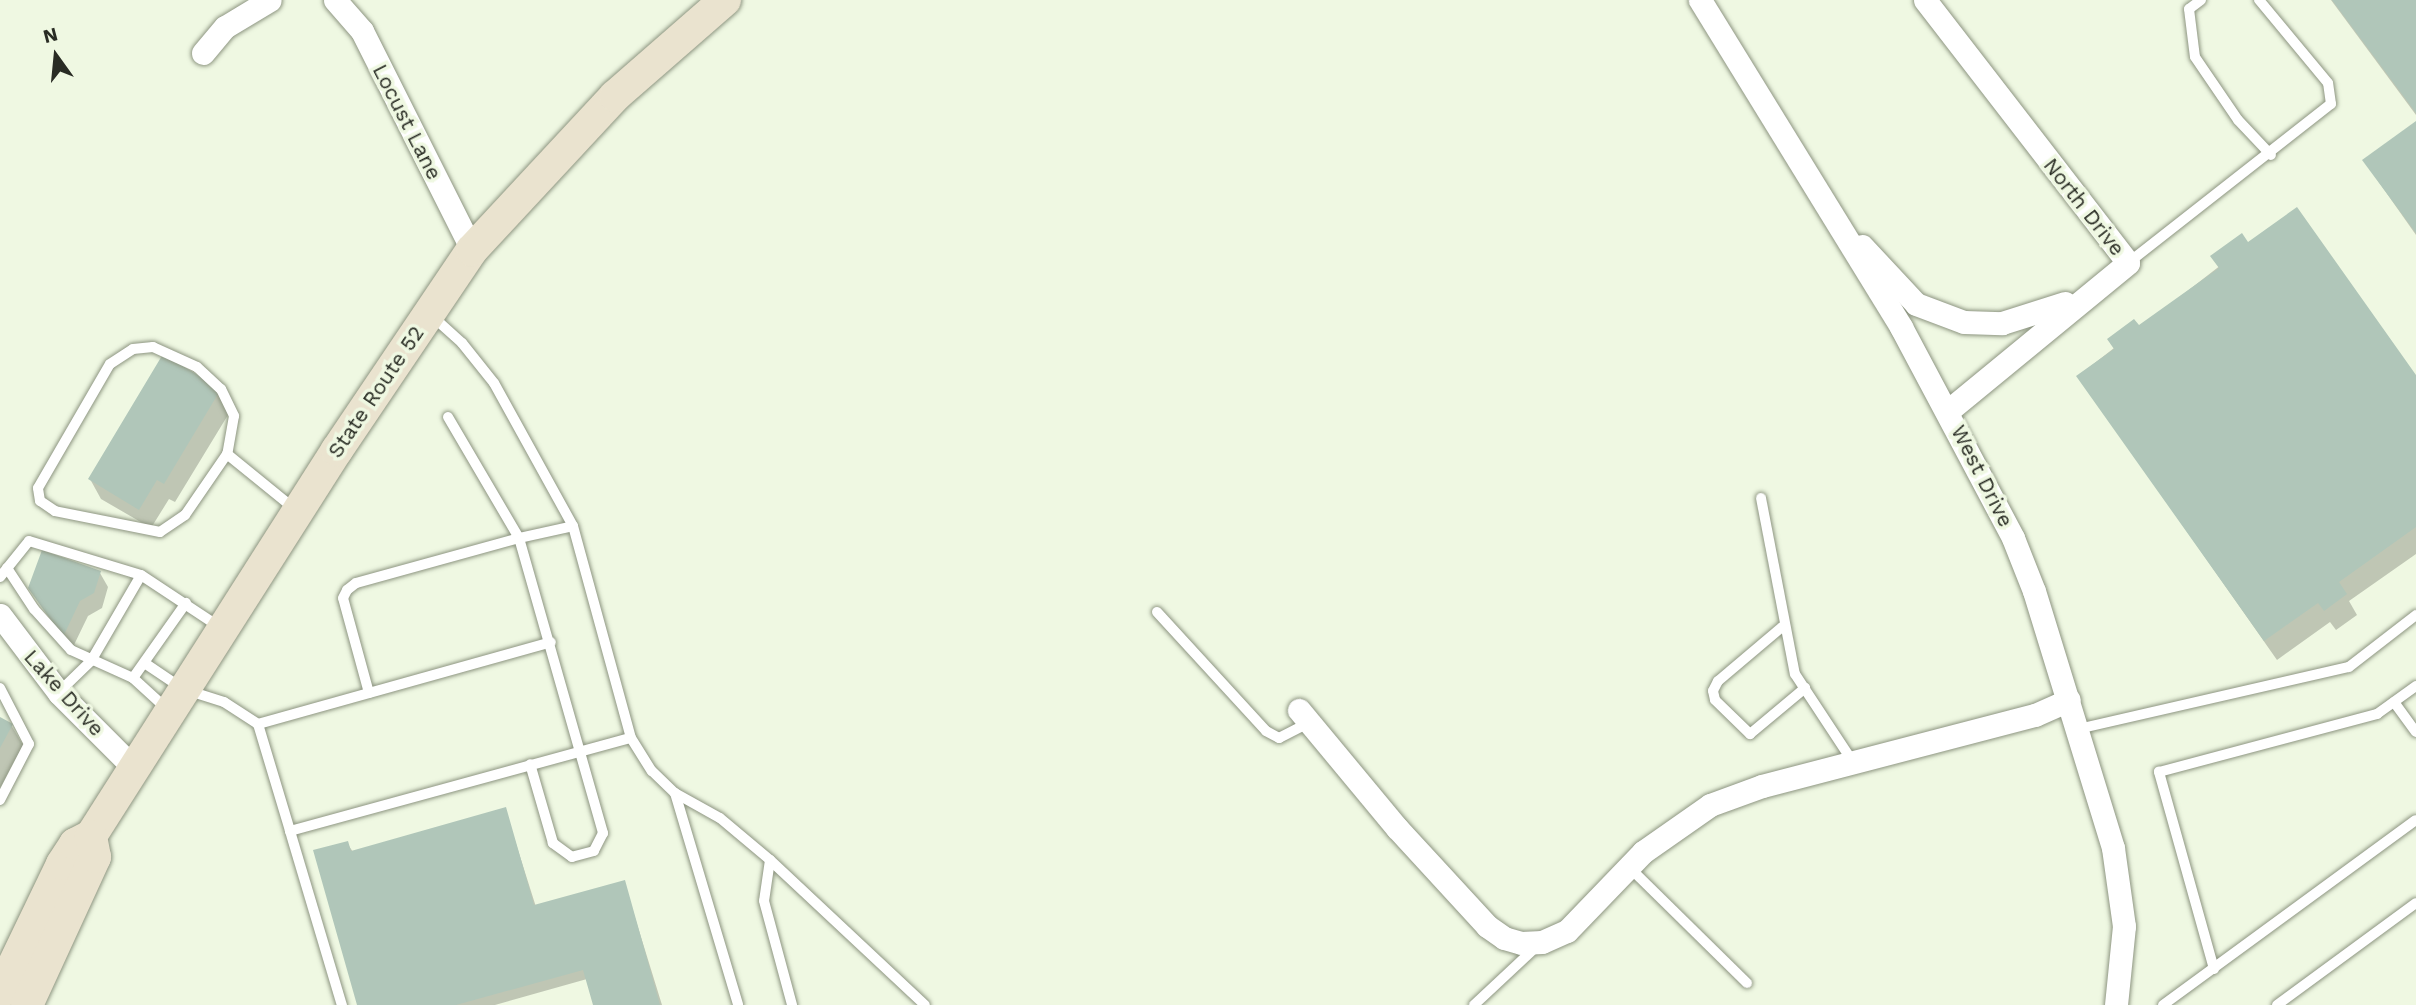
<!DOCTYPE html>
<html>
<head>
<meta charset="utf-8">
<style>
  body { margin:0 }
  #map { position:relative; width:2416px; height:1005px; overflow:hidden; background:#eff8e2; font-family:"Work Sans",sans-serif }
  div>[style] { position:absolute }
  [style*='--x'] { left:calc(var(--x)*1px); top:calc(var(--y)*1px); width:calc(var(--w)*1px); rotate:calc(var(--a)*1deg) }
  .shadow>* { inset:0; background:#0003 }
  .building>* { inset:0; background:#b0c6b9 }
  .roads { filter:drop-shadow(0 0 2px #8d9581) drop-shadow(0 0 2px #8d9581) }
  .lane>* { height:10px; margin:-5px; padding:0 5px; transform-origin:5px; border-radius:5px; background:#fff }
  .street>* { height:23px; margin:-11.5px; padding:0 11.5px; transform-origin:11.5px; border-radius:11.5px; background:#fff }
  .secondary>* { height:32px; margin:-16px; padding:0 16px; transform-origin:16px; border-radius:16px; background:#eae3cf }
  span { translate:-50% -50%; white-space:nowrap; text-align:center; line-height:1.15; -webkit-text-stroke:7px #eff8e2; paint-order:stroke }
  .street-label { font-size:21px; color:#292c24 }
  .north { position:absolute; left:21px; top:21px; width:70px; height:70px; -webkit-text-stroke:5px #eff8e2; paint-order:stroke; rotate:345deg; font-size:19px; font-weight:700; line-height:28px; text-align:center; color:#292c24 }
  .north::after { content:''; display:block; margin:auto; width:24px; height:32px; background:#292c24; clip-path:polygon(50% 0,100% 100%,50% 72%,0 100%) }
</style>
</head>
<body>
<div id="map">
  <div class="shadow">
    <i style="clip-path:polygon(2331px 0,2416px 0,2416px 115px)"></i>
    <i style="clip-path:polygon(2416px 123px,2416px 235px,2364px 161px)"></i>
    <i style="clip-path:polygon(2248px 244px,2416px 378px,2416px 554px,2349px 601px,2357px 615px,2336px 630px,2330px 622px,2277px 660px,2078px 376px)"></i>
    <i style="clip-path:polygon(220px 390px,231px 410px,175px 502px,169px 499px,151px 528px,101px 499px,90px 479px)"></i>
    <i style="clip-path:polygon(100px 573px,108px 587px,102px 608px,88px 616px,72px 649px,30px 588px)"></i>
    <i style="clip-path:polygon(0 719px,11px 725px,23px 745px,0 788px)"></i>
    <i style="clip-path:polygon(505px 809px,536px 907px,624px 882px,662px 1005px,595px 1005px,587px 979px,495px 1005px,358px 1005px,347px 843px,353px 852px)"></i>
  </div>
  <div class="building">
    <i style="clip-path:polygon(2332px 0,2416px 0,2416px 113px)"></i>
    <i style="clip-path:polygon(2416px 121px,2416px 233px,2362px 160px)"></i>
    <i style="clip-path:polygon(2297px 207px,2416px 375px,2416px 527px,2339px 582px,2347px 594px,2324px 611px,2318px 603px,2264px 641px,2076px 376px,2114px 349px,2107px 339px,2134px 319px,2139px 325px,2219px 268px,2210px 256px,2242px 233px,2248px 242px)"></i>
    <i style="clip-path:polygon(163px 354px,221px 389px,164px 484px,157px 480px,139px 510px,88px 479px)"></i>
    <i style="clip-path:polygon(42px 550px,101px 571px,94px 593px,80px 601px,63px 637px,28px 588px)"></i>
    <i style="clip-path:polygon(0 717px,13px 724px,0 748px)"></i>
    <i style="clip-path:polygon(506px 807px,534px 905px,625px 880px,660px 1005px,593px 1005px,583px 970px,456px 1005px,357px 1005px,313px 850px,348px 841px,351px 851px)"></i>
  </div>
  <div class="roads">
    <div class="lane">
      <i style="--x:2201;--y:0;--w:15;--a:143"></i>
      <i style="--x:2189;--y:9;--w:48;--a:82.9"></i>
      <i style="--x:2195;--y:57;--w:76;--a:55.7"></i>
      <i style="--x:2238;--y:120;--w:48;--a:46.7"></i>
      <i style="--x:2128;--y:263;--w:258;--a:-38.1"></i>
      <i style="--x:2331;--y:104;--w:21;--a:-98"></i>
      <i style="--x:2328;--y:83;--w:108;--a:-129.7"></i>
      <i style="--x:431;--y:315;--w:42;--a:42.1"></i>
      <i style="--x:462;--y:343;--w:51;--a:51.3"></i>
      <i style="--x:494;--y:383;--w:163;--a:61.1"></i>
      <i style="--x:573;--y:526;--w:220;--a:74.7"></i>
      <i style="--x:631;--y:738;--w:39;--a:58"></i>
      <i style="--x:652;--y:771;--w:32;--a:44"></i>
      <i style="--x:675;--y:793;--w:51;--a:29.1"></i>
      <i style="--x:720;--y:818;--w:65;--a:40"></i>
      <i style="--x:770;--y:860;--w:212;--a:43.1"></i>
      <i style="--x:448;--y:417;--w:140;--a:59.6"></i>
      <i style="--x:519;--y:538;--w:55;--a:-12.5"></i>
      <i style="--x:227;--y:454;--w:74;--a:124.5"></i>
      <i style="--x:185;--y:515;--w:30;--a:146"></i>
      <i style="--x:160;--y:532;--w:107;--a:-168.7"></i>
      <i style="--x:55;--y:511;--w:18;--a:-146"></i>
      <i style="--x:40;--y:501;--w:13;--a:-99"></i>
      <i style="--x:38;--y:488;--w:143;--a:-59.9"></i>
      <i style="--x:110;--y:364;--w:27;--a:-33"></i>
      <i style="--x:133;--y:349;--w:20;--a:-6"></i>
      <i style="--x:153;--y:347;--w:48;--a:24.4"></i>
      <i style="--x:197;--y:367;--w:33;--a:43"></i>
      <i style="--x:221;--y:389;--w:30;--a:64"></i>
      <i style="--x:234;--y:416;--w:39;--a:100"></i>
      <i style="--x:227;--y:454;--w:89;--a:39.1"></i>
      <i style="--x:1761;--y:498;--w:179;--a:79.1"></i>
      <i style="--x:1795;--y:674;--w:105;--a:56.6"></i>
      <i style="--x:7;--y:568;--w:49;--a:56.6"></i>
      <i style="--x:34;--y:609;--w:55;--a:47.9"></i>
      <i style="--x:71;--y:650;--w:68;--a:24.3"></i>
      <i style="--x:133;--y:678;--w:47;--a:42.4"></i>
      <i style="--x:0;--y:577;--w:46;--a:-51.1"></i>
      <i style="--x:29;--y:541;--w:117;--a:16.9"></i>
      <i style="--x:141;--y:575;--w:96;--a:33.5"></i>
      <i style="--x:1157;--y:612;--w:161;--a:47.5"></i>
      <i style="--x:1266;--y:731;--w:15;--a:28"></i>
      <i style="--x:1279;--y:738;--w:34;--a:-27"></i>
      <i style="--x:1782;--y:627;--w:84;--a:139.8"></i>
      <i style="--x:1718;--y:681;--w:11;--a:117"></i>
      <i style="--x:1713;--y:691;--w:9;--a:77"></i>
      <i style="--x:1715;--y:700;--w:49;--a:44.2"></i>
      <i style="--x:1750;--y:734;--w:72;--a:-39.9"></i>
      <i style="--x:146;--y:664;--w:45;--a:34"></i>
      <i style="--x:183;--y:689;--w:43;--a:17.6"></i>
      <i style="--x:224;--y:702;--w:40;--a:32.9"></i>
      <i style="--x:258;--y:724;--w:112;--a:73.3"></i>
      <i style="--x:290;--y:831;--w:353;--a:-15.3"></i>
      <i style="--x:133;--y:678;--w:92;--a:-54.8"></i>
      <i style="--x:0;--y:688;--w:63;--a:62.6"></i>
      <i style="--x:29;--y:744;--w:63;--a:117.4"></i>
      <i style="--x:59;--y:692;--w:45;--a:-44.1"></i>
      <i style="--x:91;--y:661;--w:99;--a:-59.8"></i>
      <i style="--x:369;--y:693;--w:98;--a:-105.3"></i>
      <i style="--x:343;--y:598;--w:9;--a:-63"></i>
      <i style="--x:347;--y:590;--w:11;--a:-38"></i>
      <i style="--x:356;--y:583;--w:169;--a:-15.4"></i>
      <i style="--x:519;--y:538;--w:307;--a:74.1"></i>
      <i style="--x:603;--y:833;--w:20;--a:117"></i>
      <i style="--x:594;--y:851;--w:23;--a:165"></i>
      <i style="--x:572;--y:857;--w:24;--a:-144"></i>
      <i style="--x:553;--y:843;--w:82;--a:-106.2"></i>
      <i style="--x:2394;--y:702;--w:37;--a:54"></i>
      <i style="--x:258;--y:724;--w:304;--a:-15.6"></i>
      <i style="--x:2078;--y:729;--w:278;--a:-12.9"></i>
      <i style="--x:2349;--y:667;--w:85;--a:-37.8"></i>
      <i style="--x:675;--y:793;--w:221;--a:73.4"></i>
      <i style="--x:290;--y:831;--w:182;--a:73.4"></i>
      <i style="--x:770;--y:860;--w:41;--a:98.3"></i>
      <i style="--x:764;--y:901;--w:108;--a:74.9"></i>
      <i style="--x:1630;--y:868;--w:164;--a:44.5"></i>
      <i style="--x:2214;--y:969;--w:205;--a:-105.6"></i>
      <i style="--x:2159;--y:772;--w:226;--a:-14.9"></i>
      <i style="--x:2377;--y:714;--w:48;--a:-35.7"></i>
      <i style="--x:1474;--y:1005;--w:86;--a:-43.1"></i>
      <i style="--x:2163;--y:1005;--w:313;--a:-36.2"></i>
      <i style="--x:2277;--y:1005;--w:172;--a:-36.3"></i>
    </div>
    <div class="street">
      <i style="--x:335;--y:0;--w:41;--a:48.9"></i>
      <i style="--x:362;--y:31;--w:245;--a:63.3"></i>
      <i style="--x:1700;--y:0;--w:384;--a:58.4"></i>
      <i style="--x:1901;--y:327;--w:239;--a:62"></i>
      <i style="--x:2013;--y:538;--w:57;--a:68.4"></i>
      <i style="--x:2034;--y:591;--w:269;--a:72.9"></i>
      <i style="--x:2113;--y:848;--w:79;--a:82"></i>
      <i style="--x:2124;--y:926;--w:79;--a:95.8"></i>
      <i style="--x:1925;--y:0;--w:332;--a:52.3"></i>
      <i style="--x:2128;--y:263;--w:232;--a:140.6"></i>
      <i style="--x:203;--y:53;--w:34;--a:-50"></i>
      <i style="--x:225;--y:27;--w:52;--a:-31"></i>
      <i style="--x:1862;--y:246;--w:79;--a:47"></i>
      <i style="--x:1916;--y:304;--w:51;--a:20.6"></i>
      <i style="--x:1964;--y:322;--w:38;--a:2"></i>
      <i style="--x:2002;--y:323;--w:66;--a:-17.6"></i>
      <i style="--x:0;--y:615;--w:98;--a:52.9"></i>
      <i style="--x:59;--y:693;--w:103;--a:45"></i>
      <i style="--x:1299;--y:710;--w:153;--a:50.3"></i>
      <i style="--x:1397;--y:828;--w:133;--a:47.4"></i>
      <i style="--x:1487;--y:926;--w:21;--a:35"></i>
      <i style="--x:1504;--y:938;--w:18;--a:16"></i>
      <i style="--x:1521;--y:943;--w:21;--a:-3"></i>
      <i style="--x:1542;--y:942;--w:27;--a:-24"></i>
      <i style="--x:1567;--y:931;--w:110;--a:-46.1"></i>
      <i style="--x:1643;--y:852;--w:82;--a:-35"></i>
      <i style="--x:1710;--y:805;--w:55;--a:-20.1"></i>
      <i style="--x:1762;--y:786;--w:282;--a:-14.6"></i>
      <i style="--x:2035;--y:715;--w:37;--a:-24"></i>
    </div>
    <div class="secondary">
      <i style="--x:0;--y:993;--w:143;--a:-64.3"></i>
      <i style="--x:62;--y:864;--w:24;--a:-57"></i>
      <i style="--x:75;--y:844;--w:18;--a:-27"></i>
      <i style="--x:91;--y:836;--w:458;--a:-57.5"></i>
      <i style="--x:337;--y:450;--w:241;--a:-56"></i>
      <i style="--x:472;--y:250;--w:210;--a:-47.1"></i>
      <i style="--x:615;--y:96;--w:146;--a:-41.1"></i>
      <i style="--x:27;--y:1005;--w:163;--a:-65.3"></i>
      <i style="--x:95;--y:857;--w:21;--a:-101"></i>
    </div>
  </div>
  <div class="street-label">
    <span style="left:407px;top:122px;rotate:63deg">Locust Lane</span>
    <span style="left:2084px;top:207px;rotate:52deg">North Drive</span>
    <span style="left:376px;top:392px;rotate:-56deg">State Route 52</span>
    <span style="left:1982px;top:476px;rotate:63deg">West Drive</span>
    <span style="left:64px;top:693px;rotate:48deg">Lake Drive</span>
  </div>
  <div class="north">N</div>
</div>
</body>
</html>
